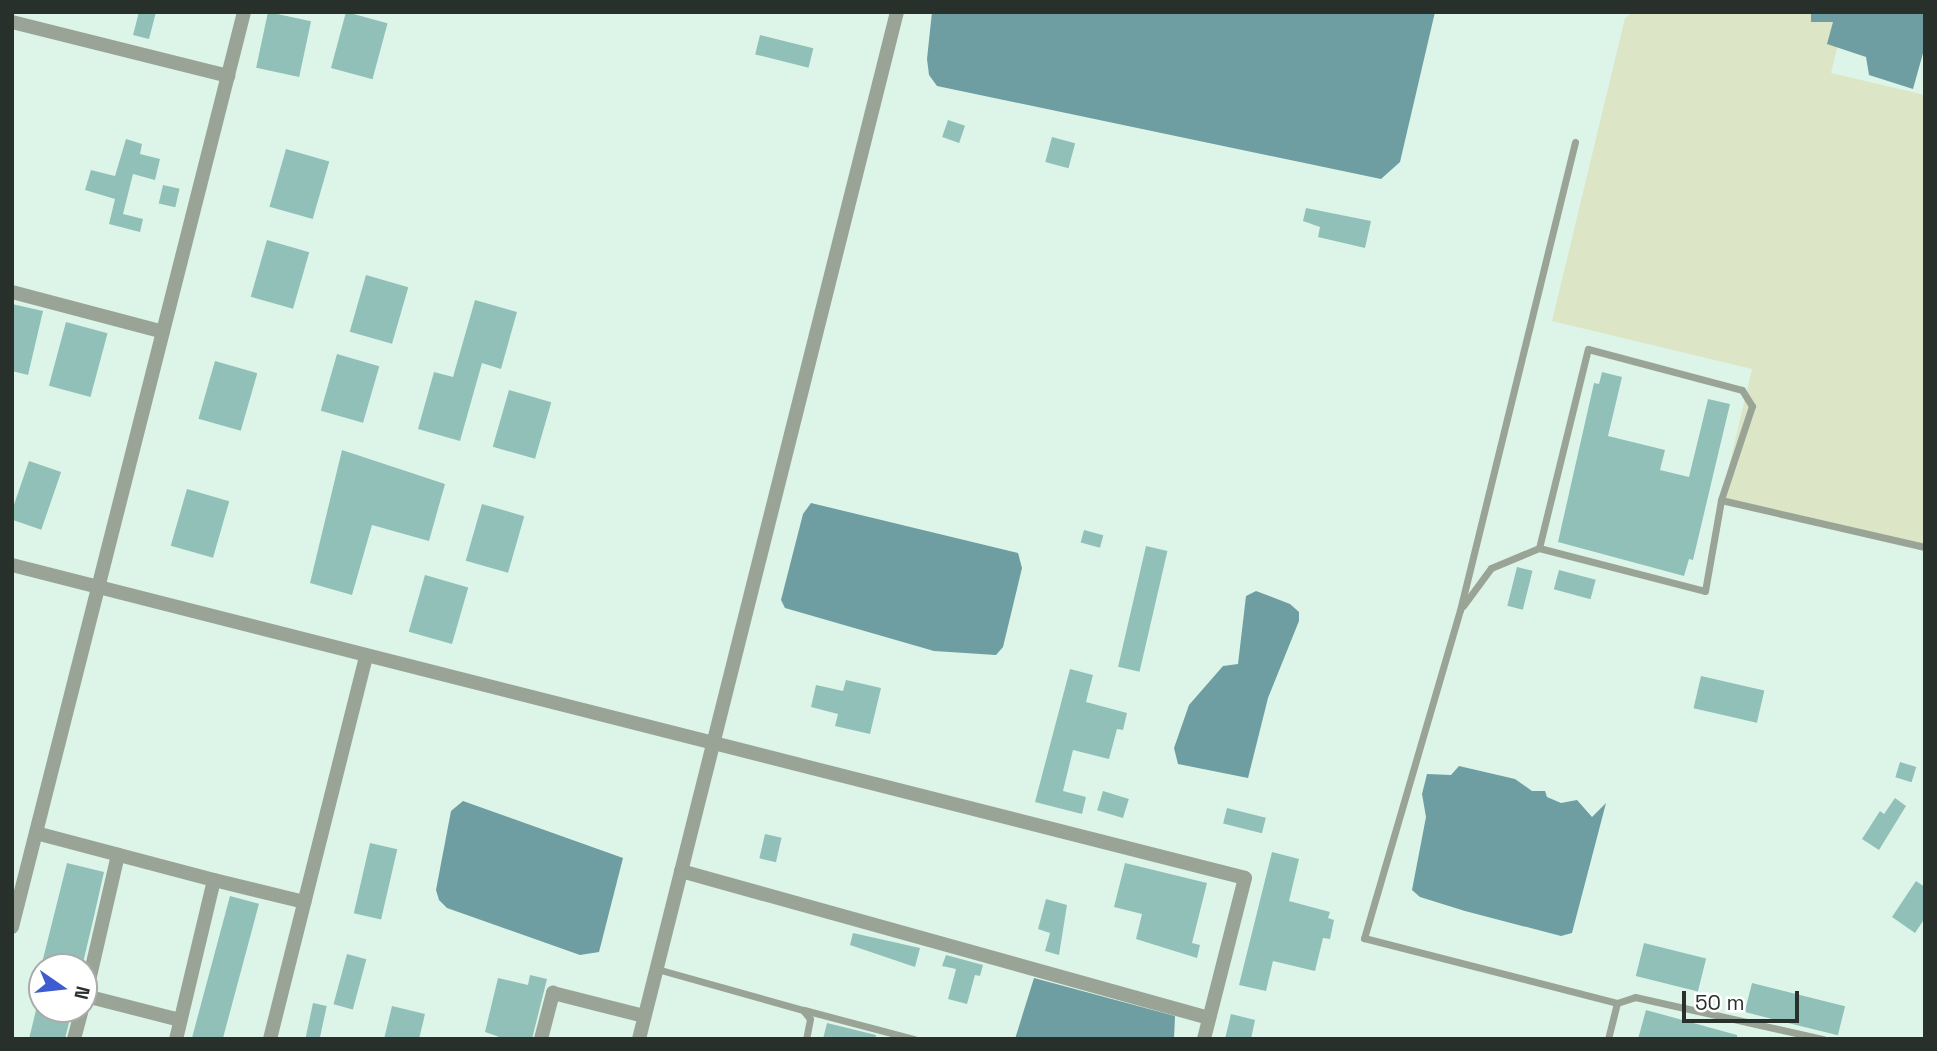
<!DOCTYPE html>
<html>
<head>
<meta charset="utf-8">
<style>
  body { margin:0 }
  #map { position:relative; width:1937px; height:1051px; overflow:hidden; background:#ddf5e8; font-family:"Space Grotesk",sans-serif }
  div>[style] { position:absolute }
  [style*='--x'] { left:calc(var(--x)*1px); top:calc(var(--y)*1px); width:calc(var(--w)*1px); rotate:calc(var(--a)*1deg) }
  .green>* { inset:0; background:#dce5c6 }
  .water>* { inset:0; background:#6e9da2 }
  .building>* { inset:0; background:#91c0b9; transform-origin:0 0 }
  .service>* { height:7px; margin:-3.5px; padding:0 3.5px; transform-origin:3.5px; border-radius:3.5px; background:#99a497 }
  .minor>* { height:14px; margin:-7px; padding:0 7px; transform-origin:7px; border-radius:7px; background:#99a497 }
  span { translate:-50% -50%; white-space:nowrap; text-align:center; line-height:1.15; -webkit-text-stroke:5px #fff; paint-order:stroke }
  .frame { position:absolute; inset:0; border:14px solid #27302b; pointer-events:none }
  .north { position:absolute; left:28px; top:953px; width:70px; height:70px; box-sizing:border-box; background:#fff; border:2px solid #a9acaa; border-radius:50%; rotate:104deg; font-size:19px; font-weight:700; line-height:28px; text-align:center; color:#27302b }
  .north::after { content:''; display:block; margin:auto; width:24px; height:32px; background:#3e5ccf; clip-path:polygon(50% 0,100% 100%,50% 72%,0 100%) }
  .scale { position:absolute; left:1682px; top:991px; width:117px; height:32px; box-sizing:border-box; border:4px solid #27302b; border-top:0; padding-left:9px; font-size:21px; line-height:24px; white-space:nowrap; color:#27302b; -webkit-text-stroke:5px #fff; paint-order:stroke }
</style>
</head>
<body>
<div id="map">
  <div class="green">
    <i style="clip-path:polygon(1633px 12px,1846px 12px,1831px 73px,1925px 95px,1925px 549px,1721px 500px,1752px 369px,1552px 321px,1625px 18px)"></i>
  </div>
  <div class="water">
    <i style="clip-path:polygon(932px 12px,1435px 12px,1400px 162px,1381px 179px,937px 86px,929px 75px,927px 59px)"></i>
    <i style="clip-path:polygon(1811px 12px,1925px 12px,1925px 46px,1913px 89px,1869px 75px,1866px 57px,1827px 44px,1833px 22px,1811px 22px)"></i>
    <i style="clip-path:polygon(811px 503px,1018px 553px,1022px 568px,1003px 647px,996px 655px,934px 651px,785px 608px,781px 600px,803px 514px)"></i>
    <i style="clip-path:polygon(1256px 591px,1290px 604px,1299px 612px,1299px 621px,1268px 698px,1248px 778px,1178px 764px,1174px 748px,1189px 705px,1223px 666px,1238px 664px,1246px 596px)"></i>
    <i style="clip-path:polygon(1459px 766px,1515px 779px,1532px 791px,1545px 791px,1547px 797px,1561px 803px,1577px 800px,1592px 817px,1606px 803px,1572px 933px,1561px 936px,1465px 911px,1420px 897px,1412px 890px,1426px 817px,1422px 794px,1427px 774px,1451px 775px)"></i>
    <i style="clip-path:polygon(463px 801px,623px 858px,599px 952px,580px 955px,447px 908px,439px 900px,436px 890px,451px 811px)"></i>
    <i style="clip-path:polygon(1034px 978px,1175px 1016px,1174px 1039px,1015px 1039px)"></i>
  </div>
  <div class="building">
    <i style="clip-path:polygon(139px 12px,156px 12px,149px 39px,133px 35px)"></i>
    <i style="left:268px;top:12px;width:44px;height:57px;rotate:12deg"></i>
    <i style="left:346px;top:12px;width:43px;height:58px;rotate:15deg"></i>
    <i style="left:760px;top:35px;width:55px;height:20px;rotate:14deg"></i>
    <i style="left:948px;top:120px;width:18px;height:18px;rotate:19deg"></i>
    <i style="left:1052px;top:137px;width:24px;height:26px;rotate:15deg"></i>
    <i style="clip-path:polygon(126px 139px,142px 144px,140px 154px,160px 159px,155px 180px,133px 174px,123px 214px,143px 219px,140px 232px,109px 224px,115px 199px,85px 190px,91px 170px,115px 176px)"></i>
    <i style="left:286px;top:149px;width:45px;height:60px;rotate:16deg"></i>
    <i style="left:163px;top:185px;width:17px;height:19px;rotate:13deg"></i>
    <i style="clip-path:polygon(1306px 208px,1371px 221px,1365px 248px,1318px 237px,1320px 227px,1303px 221px)"></i>
    <i style="left:267px;top:240px;width:44px;height:59px;rotate:16deg"></i>
    <i style="left:366px;top:275px;width:44px;height:59px;rotate:16deg"></i>
    <i style="clip-path:polygon(475px 300px,517px 312px,501px 369px,482px 363px,460px 441px,418px 429px,434px 372px,453px 377px)"></i>
    <i style="clip-path:polygon(12px 304px,43px 311px,28px 375px,12px 371px)"></i>
    <i style="left:66px;top:322px;width:43px;height:66px;rotate:15deg"></i>
    <i style="left:337px;top:354px;width:44px;height:59px;rotate:16deg"></i>
    <i style="left:215px;top:361px;width:44px;height:60px;rotate:16deg"></i>
    <i style="clip-path:polygon(1602px 372px,1622px 377px,1608px 436px,1665px 450px,1660px 470px,1689px 477px,1708px 399px,1730px 404px,1693px 560px,1689px 559px,1684px 576px,1558px 542px,1594px 383px,1599px 384px)"></i>
    <i style="left:509px;top:390px;width:44px;height:59px;rotate:16deg"></i>
    <i style="clip-path:polygon(342px 450px,445px 484px,429px 541px,372px 525px,352px 595px,310px 583px)"></i>
    <i style="left:29px;top:461px;width:34px;height:61px;rotate:19deg"></i>
    <i style="left:187px;top:489px;width:44px;height:59px;rotate:16deg"></i>
    <i style="left:482px;top:504px;width:44px;height:59px;rotate:16deg"></i>
    <i style="left:1084px;top:530px;width:20px;height:13px;rotate:15deg"></i>
    <i style="left:1146px;top:546px;width:22px;height:124px;rotate:13deg"></i>
    <i style="left:1517px;top:567px;width:16px;height:40px;rotate:14deg"></i>
    <i style="left:1559px;top:570px;width:38px;height:20px;rotate:15deg"></i>
    <i style="left:425px;top:575px;width:45px;height:59px;rotate:16deg"></i>
    <i style="clip-path:polygon(1070px 669px,1093px 675px,1086px 702px,1127px 713px,1123px 730px,1117px 729px,1109px 759px,1073px 750px,1063px 791px,1086px 797px,1082px 814px,1035px 802px)"></i>
    <i style="left:1701px;top:676px;width:65px;height:33px;rotate:13deg"></i>
    <i style="clip-path:polygon(846px 680px,881px 688px,870px 734px,835px 726px,838px 714px,811px 707px,816px 685px,843px 691px)"></i>
    <i style="left:1900px;top:762px;width:17px;height:16px;rotate:17deg"></i>
    <i style="left:1103px;top:791px;width:27px;height:20px;rotate:17deg"></i>
    <i style="clip-path:polygon(1895px 798px,1906px 806px,1879px 850px,1862px 839px,1880px 811px,1884px 814px)"></i>
    <i style="left:1227px;top:808px;width:40px;height:16px;rotate:14deg"></i>
    <i style="left:765px;top:834px;width:17px;height:25px;rotate:13deg"></i>
    <i style="left:370px;top:843px;width:28px;height:72px;rotate:13deg"></i>
    <i style="clip-path:polygon(1272px 852px,1299px 859px,1289px 901px,1330px 912px,1328px 918px,1334px 920px,1330px 939px,1323px 938px,1315px 971px,1273px 961px,1266px 991px,1239px 985px)"></i>
    <i style="clip-path:polygon(67px 863px,104px 872px,92px 925px,82px 967px,41px 967px)"></i>
    <i style="clip-path:polygon(1125px 863px,1207px 883px,1192px 943px,1200px 945px,1197px 958px,1136px 939px,1142px 914px,1114px 907px)"></i>
    <i style="clip-path:polygon(1916px 881px,1925px 887px,1925px 918px,1915px 933px,1892px 917px)"></i>
    <i style="left:230px;top:896px;width:30px;height:147px;rotate:15deg"></i>
    <i style="clip-path:polygon(1046px 899px,1067px 905px,1059px 955px,1045px 951px,1050px 933px,1038px 929px)"></i>
    <i style="clip-path:polygon(853px 933px,920px 948px,915px 967px,850px 945px)"></i>
    <i style="left:1644px;top:943px;width:64px;height:34px;rotate:14deg"></i>
    <i style="left:347px;top:954px;width:20px;height:52px;rotate:15deg"></i>
    <i style="clip-path:polygon(946px 955px,983px 965px,980px 976px,975px 975px,967px 1004px,948px 999px,956px 969px,942px 966px)"></i>
    <i style="clip-path:polygon(530px 975px,547px 979px,532px 1039px,505px 1039px,485px 1032px,498px 978px,528px 985px)"></i>
    <i style="left:1752px;top:983px;width:96px;height:30px;rotate:14deg"></i>
    <i style="left:313px;top:1003px;width:14px;height:37px;rotate:12deg"></i>
    <i style="clip-path:polygon(37px 1006px,71px 1014px,65px 1039px,29px 1039px)"></i>
    <i style="clip-path:polygon(392px 1006px,425px 1014px,419px 1039px,384px 1039px)"></i>
    <i style="clip-path:polygon(1646px 1010px,1737px 1035px,1737px 1039px,1638px 1039px)"></i>
    <i style="clip-path:polygon(1231px 1014px,1255px 1020px,1251px 1039px,1225px 1039px)"></i>
    <i style="clip-path:polygon(827px 1023px,876px 1035px,875px 1039px,823px 1039px)"></i>
  </div>
  <div class="service">
    <i style="--x:1575;--y:142;--w:482;--a:103.8"></i>
    <i style="--x:1460;--y:610;--w:342;--a:106.3"></i>
    <i style="--x:1364;--y:938;--w:261;--a:14.4"></i>
    <i style="--x:1539;--y:548;--w:171;--a:14.5"></i>
    <i style="--x:1705;--y:591;--w:92;--a:-80"></i>
    <i style="--x:1463;--y:606;--w:47;--a:-53.6"></i>
    <i style="--x:1491;--y:568;--w:52;--a:-22.6"></i>
    <i style="--x:1539;--y:548;--w:205;--a:-76.2"></i>
    <i style="--x:1588;--y:349;--w:159;--a:14.9"></i>
    <i style="--x:1742;--y:390;--w:19;--a:58"></i>
    <i style="--x:1752;--y:406;--w:99;--a:108.3"></i>
    <i style="--x:1721;--y:500;--w:209;--a:13"></i>
    <i style="--x:657;--y:969;--w:152;--a:15.7"></i>
    <i style="--x:803;--y:1010;--w:11;--a:52"></i>
    <i style="--x:810;--y:1019;--w:20;--a:101"></i>
    <i style="--x:804;--y:1010;--w:114;--a:14.8"></i>
    <i style="--x:1608;--y:1039;--w:37;--a:-76"></i>
    <i style="--x:1617;--y:1003;--w:19;--a:-18"></i>
    <i style="--x:1635;--y:997;--w:193;--a:12.6"></i>
  </div>
  <div class="minor">
    <i style="--x:12;--y:22;--w:223;--a:14"></i>
    <i style="--x:12;--y:292;--w:156;--a:14.8"></i>
    <i style="--x:12;--y:565;--w:1272;--a:14.24"></i>
    <i style="--x:1245;--y:878;--w:166;--a:104.3"></i>
    <i style="--x:36;--y:833;--w:184;--a:14.8"></i>
    <i style="--x:214;--y:880;--w:163;--a:103.4"></i>
    <i style="--x:681;--y:871;--w:548;--a:15.56"></i>
    <i style="--x:214;--y:880;--w:93;--a:13.7"></i>
    <i style="--x:12;--y:927;--w:944;--a:-75.77"></i>
    <i style="--x:86;--y:996;--w:97;--a:14.3"></i>
    <i style="--x:84;--y:1002;--w:151;--a:-77"></i>
    <i style="--x:74;--y:1039;--w:31;--a:-75"></i>
    <i style="--x:270;--y:1039;--w:395;--a:-75.9"></i>
    <i style="--x:541;--y:1039;--w:48;--a:-75.4"></i>
    <i style="--x:553;--y:993;--w:94;--a:14.2"></i>
    <i style="--x:639;--y:1039;--w:1059;--a:-75.9"></i>
  </div>
  <div class="frame"></div>
  <div class="north">N</div>
  <div class="scale">50 m</div>
</div>
</body>
</html>
